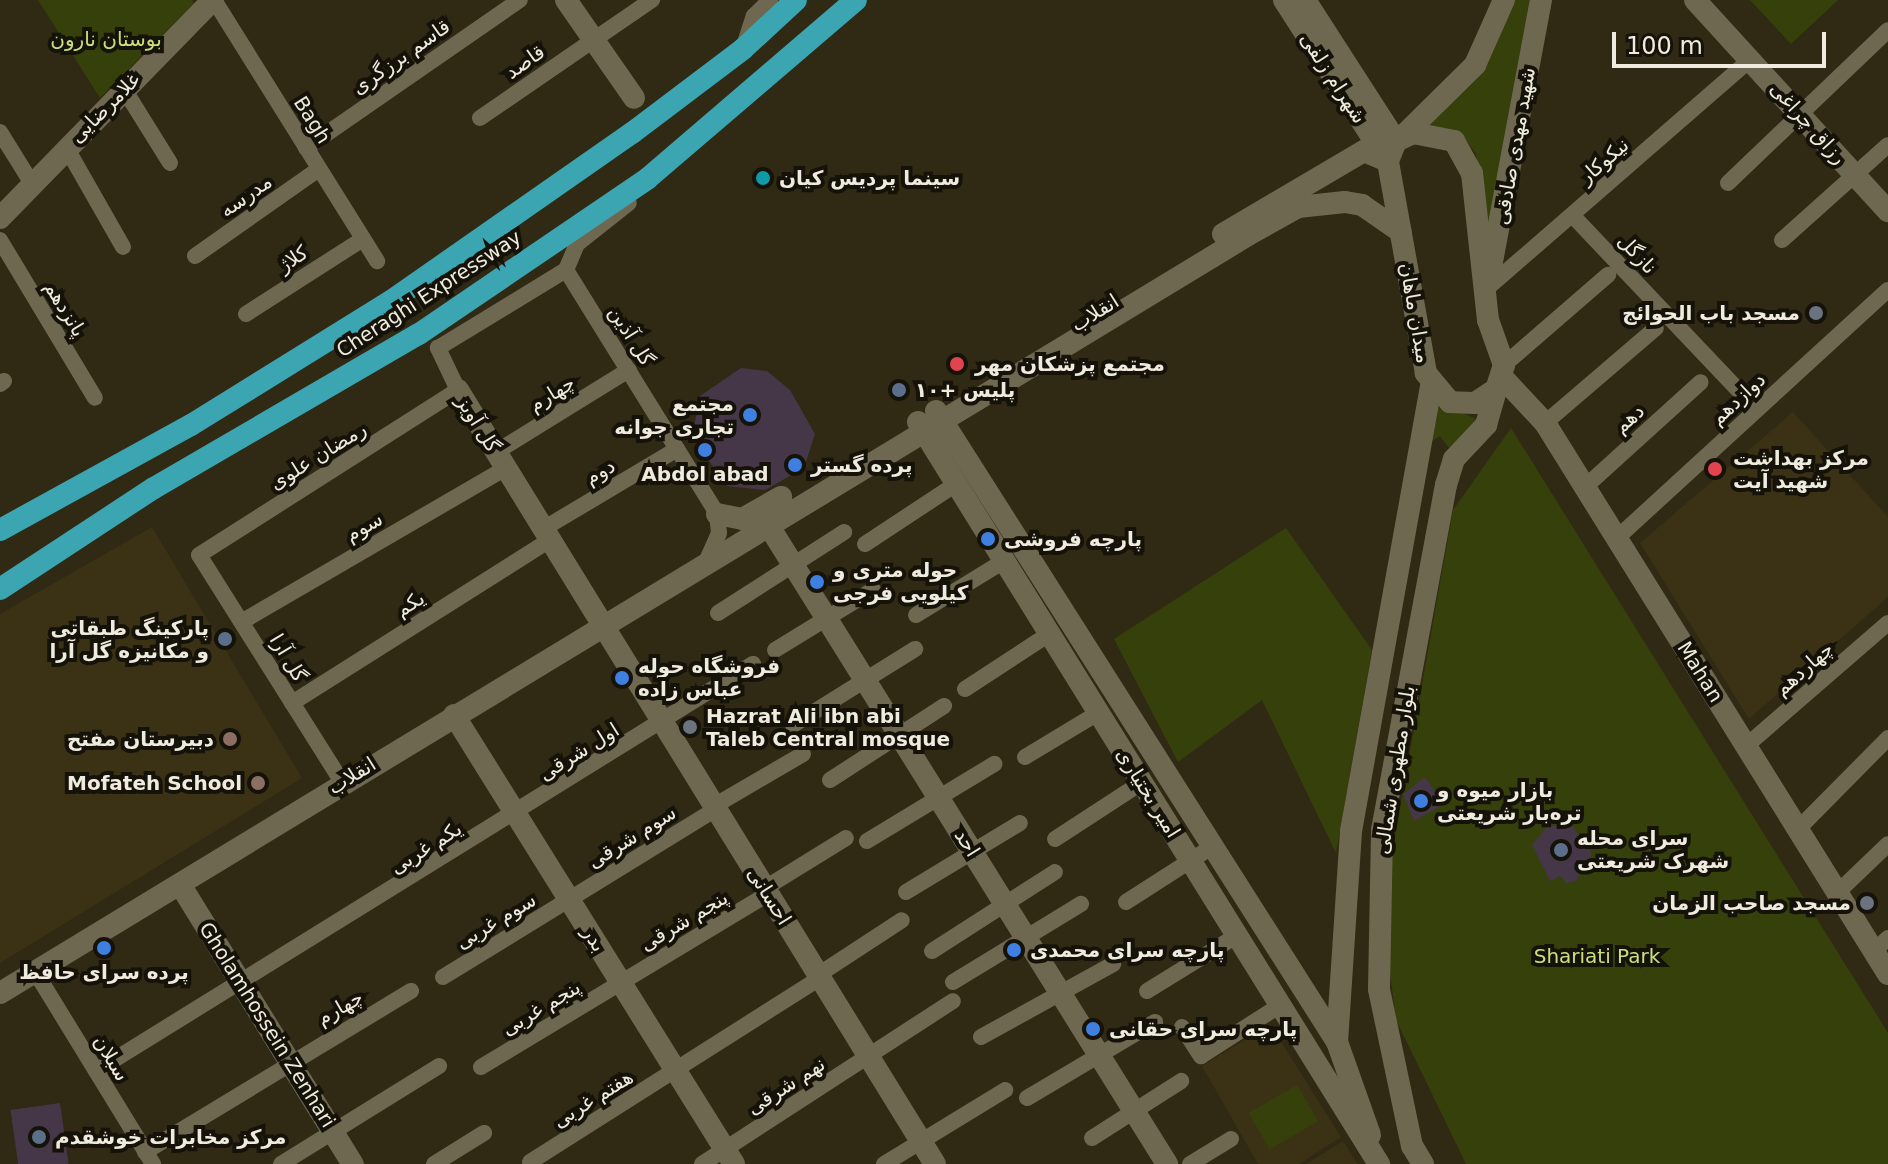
<!DOCTYPE html>
<html>
<head>
<meta charset="utf-8">
<style>
  body { margin:0 }
  #map { position:relative; width:1888px; height:1164px; overflow:hidden; background:#302914; font-family:"DejaVu Sans","Noto Naskh Arabic",sans-serif }
  div>[style] { position:absolute }
  [style*='--x'] { left:calc(var(--x)*1px); top:calc(var(--y)*1px); width:calc(var(--w)*1px); rotate:calc(var(--a)*1deg) }
  .built>* { inset:0; background:#3b3215 }
  .green>* { inset:0; background:#36400b; transform-origin:0 0 }
  .building>* { inset:0; background:#453748; transform-origin:0 0 }
  .minor>* { height:16px; margin:-8px; padding:0 8px; transform-origin:8px; border-radius:8px; background:#6f6851 }
  .tertiary>* { height:22px; margin:-11px; padding:0 11px; transform-origin:11px; border-radius:11px; background:#6f6851 }
  .secondary>* { height:22px; margin:-11px; padding:0 11px; transform-origin:11px; border-radius:11px; background:#6f6851 }
  .trunk>* { height:22px; margin:-11px; padding:0 11px; transform-origin:11px; border-radius:11px; background:#3ba5b2 }
  .dots>* { width:22px; height:22px; translate:-50% -50%; box-sizing:border-box; border:4px solid #151209; border-radius:50% }
  span { translate:-50% -50%; white-space:nowrap; text-align:center; line-height:1.15; -webkit-text-stroke:8px #151209; paint-order:stroke }
  .park-label { font-size:20px; color:#cae07c }
  .street-label { font-size:20px; color:#efebde }
  .poi-label { font-size:20px; color:#efebde; font-weight:700 }
  .left { translate:0 -50%; text-align:left }
  .right { translate:-100% -50%; text-align:right }
  .scale { position:absolute; left:1612px; top:32px; width:214px; height:36px; box-sizing:border-box; border:4px solid #efebde; border-top:0; padding-left:10px; font-size:24px; line-height:28px; white-space:nowrap; color:#efebde; -webkit-text-stroke:6px #151209; paint-order:stroke }
</style>
</head>
<body>
<div id="map">
  <div class="built">
    <i style="clip-path:polygon(1793px 412px,1888px 517px,1888px 597px,1749px 719px,1640px 543px)"></i>
    <i style="clip-path:polygon(152px 527px,302px 778px,0 963px,0 614px)"></i>
    <i style="clip-path:polygon(1264px 1028px,1275px 1032px,1341px 1137px,1299px 1164px,1258px 1164px,1202px 1066px)"></i>
    <i style="clip-path:polygon(1343px 1141px,1358px 1164px,1306px 1164px)"></i>
  </div>
  <div class="green">
    <i style="clip-path:polygon(38px 0,192px 0,194px 3px,100px 98px)"></i>
    <i style="clip-path:polygon(1512px 0,1533px 0,1487px 244px,1476px 154px,1465px 139px,1429px 126px,1487px 55px)"></i>
    <i style="clip-path:polygon(1750px 0,1838px 0,1791px 44px)"></i>
    <i style="clip-path:polygon(1437px 400px,1480px 421px,1449px 448px,1440px 436px,1432px 441px)"></i>
    <i style="clip-path:polygon(1511px 428px,1888px 1033px,1888px 1164px,1466px 1164px,1396px 1020px,1382px 909px,1453px 510px)"></i>
    <i style="clip-path:polygon(1286px 528px,1372px 650px,1336px 853px,1262px 700px,1178px 762px,1114px 639px)"></i>
    <i style="left:1297px;top:1085px;width:42px;height:56px;rotate:60deg"></i>
  </div>
  <div class="building">
    <i style="clip-path:polygon(741px 368px,767px 371px,790px 390px,815px 434px,804px 468px,765px 490px,727px 486px,692px 437px,700px 396px)"></i>
    <i style="clip-path:polygon(1425px 777px,1444px 804px,1414px 821px,1403px 794px)"></i>
    <i style="clip-path:polygon(1569px 821px,1592px 854px,1576px 881px,1567px 883px,1560px 876px,1550px 881px,1532px 845px,1546px 828px)"></i>
    <i style="left:60px;top:1103px;width:62px;height:50px;rotate:82deg"></i>
  </div>
  <div class="minor">
    <i style="--x:214;--y:0;--w:308;--a:58"></i>
    <i style="--x:744;--y:46;--w:32;--a:-72"></i>
    <i style="--x:754;--y:16;--w:23;--a:-45"></i>
    <i style="--x:124;--y:89;--w:87;--a:58.1"></i>
    <i style="--x:480;--y:118;--w:209;--a:-34.5"></i>
    <i style="--x:0;--y:132;--w:59;--a:58.2"></i>
    <i style="--x:66;--y:147;--w:115;--a:60.3"></i>
    <i style="--x:306;--y:148;--w:260;--a:-34.7"></i>
    <i style="--x:1728;--y:183;--w:221;--a:-43.7"></i>
    <i style="--x:1573;--y:216;--w:240;--a:46.5"></i>
    <i style="--x:0;--y:240;--w:184;--a:59"></i>
    <i style="--x:1782;--y:240;--w:142;--a:-41.9"></i>
    <i style="--x:195;--y:256;--w:151;--a:-35.1"></i>
    <i style="--x:566;--y:270;--w:287;--a:58.2"></i>
    <i style="--x:717;--y:514;--w:19;--a:84"></i>
    <i style="--x:719;--y:533;--w:32;--a:114"></i>
    <i style="--x:566;--y:270;--w:28;--a:-67"></i>
    <i style="--x:577;--y:244;--w:66;--a:-38.3"></i>
    <i style="--x:1484;--y:291;--w:352;--a:-41"></i>
    <i style="--x:246;--y:314;--w:139;--a:-32.7"></i>
    <i style="--x:1504;--y:365;--w:138;--a:-40.9"></i>
    <i style="--x:0;--y:384;--w:5;--a:-37"></i>
    <i style="--x:1545;--y:423;--w:146;--a:-40.6"></i>
    <i style="--x:496;--y:452;--w:156;--a:-31.7"></i>
    <i style="--x:1585;--y:487;--w:156;--a:-42.2"></i>
    <i style="--x:543;--y:529;--w:156;--a:-30.8"></i>
    <i style="--x:1617;--y:538;--w:367;--a:-42.5"></i>
    <i style="--x:865;--y:544;--w:109;--a:-33.4"></i>
    <i style="--x:718;--y:613;--w:150;--a:-32.7"></i>
    <i style="--x:916;--y:615;--w:103;--a:-31.5"></i>
    <i style="--x:243;--y:621;--w:304;--a:-30.2"></i>
    <i style="--x:775;--y:650;--w:115;--a:-31.5"></i>
    <i style="--x:965;--y:689;--w:100;--a:-33.2"></i>
    <i style="--x:292;--y:703;--w:305;--a:-32.3"></i>
    <i style="--x:793;--y:725;--w:144;--a:-31.9"></i>
    <i style="--x:1746;--y:746;--w:188;--a:-40.9"></i>
    <i style="--x:1025;--y:757;--w:85;--a:-31.1"></i>
    <i style="--x:830;--y:780;--w:136;--a:-33"></i>
    <i style="--x:342;--y:782;--w:268;--a:-122.2"></i>
    <i style="--x:199;--y:555;--w:307;--a:-32.5"></i>
    <i style="--x:458;--y:390;--w:47;--a:-115.5"></i>
    <i style="--x:438;--y:348;--w:150;--a:-31.4"></i>
    <i style="--x:714;--y:806;--w:103;--a:-30.3"></i>
    <i style="--x:1798;--y:829;--w:128;--a:-45.3"></i>
    <i style="--x:1055;--y:839;--w:103;--a:-33.1"></i>
    <i style="--x:867;--y:841;--w:149;--a:-31.2"></i>
    <i style="--x:765;--y:888;--w:95;--a:-31.7"></i>
    <i style="--x:906;--y:892;--w:133;--a:-31.2"></i>
    <i style="--x:1838;--y:892;--w:69;--a:-43.8"></i>
    <i style="--x:1126;--y:902;--w:100;--a:-32.7"></i>
    <i style="--x:932;--y:951;--w:146;--a:-32.7"></i>
    <i style="--x:1874;--y:951;--w:19;--a:-43"></i>
    <i style="--x:36;--y:973;--w:224;--a:58.5"></i>
    <i style="--x:818;--y:975;--w:100;--a:-33.2"></i>
    <i style="--x:443;--y:977;--w:321;--a:-31.6"></i>
    <i style="--x:953;--y:982;--w:150;--a:-31.4"></i>
    <i style="--x:1147;--y:991;--w:105;--a:-31.7"></i>
    <i style="--x:1182;--y:1027;--w:35;--a:57"></i>
    <i style="--x:1201;--y:1056;--w:93;--a:-32.7"></i>
    <i style="--x:981;--y:1037;--w:151;--a:-28.9"></i>
    <i style="--x:481;--y:1067;--w:335;--a:-31.1"></i>
    <i style="--x:96;--y:1071;--w:773;--a:-31.78"></i>
    <i style="--x:1027;--y:1098;--w:149;--a:-30.7"></i>
    <i style="--x:1092;--y:1138;--w:106;--a:-32.6"></i>
    <i style="--x:145;--y:1152;--w:311;--a:-31.2"></i>
    <i style="--x:530;--y:1162;--w:343;--a:-32.4"></i>
    <i style="--x:281;--y:1164;--w:186;--a:-31.8"></i>
    <i style="--x:434;--y:1164;--w:59;--a:-31.8"></i>
    <i style="--x:702;--y:1164;--w:299;--a:-33"></i>
    <i style="--x:884;--y:1164;--w:142;--a:-31.4"></i>
    <i style="--x:1190;--y:1164;--w:48;--a:-31.4"></i>
  </div>
  <div class="tertiary">
    <i style="--x:566;--y:0;--w:119;--a:55.2"></i>
    <i style="--x:1695;--y:0;--w:286;--a:47.6"></i>
    <i style="--x:1223;--y:234;--w:164;--a:-30.5"></i>
    <i style="--x:1364;--y:151;--w:26;--a:23"></i>
    <i style="--x:458;--y:390;--w:909;--a:58.36"></i>
    <i style="--x:717;--y:514;--w:25;--a:11"></i>
    <i style="--x:742;--y:519;--w:45;--a:-29.4"></i>
    <i style="--x:767;--y:523;--w:756;--a:58.03"></i>
    <i style="--x:454;--y:715;--w:529;--a:58.05"></i>
    <i style="--x:181;--y:886;--w:327;--a:58.3"></i>
    <i style="--x:0;--y:993;--w:1460;--a:-31.27"></i>
  </div>
  <div class="secondary">
    <i style="--x:1284;--y:0;--w:159;--a:57.3"></i>
    <i style="--x:1370;--y:134;--w:25;--a:42"></i>
    <i style="--x:1305;--y:0;--w:168;--a:57.2"></i>
    <i style="--x:1413;--y:133;--w:42;--a:11"></i>
    <i style="--x:1454;--y:141;--w:37;--a:61"></i>
    <i style="--x:1472;--y:173;--w:148;--a:83.8"></i>
    <i style="--x:1488;--y:320;--w:48;--a:70.4"></i>
    <i style="--x:1504;--y:365;--w:25;--a:108"></i>
    <i style="--x:1496;--y:389;--w:25;--a:146"></i>
    <i style="--x:1475;--y:403;--w:25;--a:-178"></i>
    <i style="--x:1450;--y:402;--w:38;--a:-130"></i>
    <i style="--x:1426;--y:373;--w:215;--a:-100.2"></i>
    <i style="--x:1388;--y:161;--w:22;--a:-68"></i>
    <i style="--x:1396;--y:141;--w:19;--a:-25"></i>
    <i style="--x:1402;--y:137;--w:103;--a:-44.6"></i>
    <i style="--x:1475;--y:65;--w:71;--a:-66"></i>
    <i style="--x:0;--y:218;--w:305;--a:-45.7"></i>
    <i style="--x:1248;--y:235;--w:57;--a:-29.2"></i>
    <i style="--x:1298;--y:207;--w:47;--a:-6.1"></i>
    <i style="--x:1345;--y:202;--w:17;--a:10"></i>
    <i style="--x:1362;--y:205;--w:47;--a:34.7"></i>
    <i style="--x:1491;--y:267;--w:272;--a:-79.4"></i>
    <i style="--x:1502;--y:377;--w:63;--a:46.9"></i>
    <i style="--x:1545;--y:423;--w:649;--a:58.1"></i>
    <i style="--x:936;--y:411;--w:748;--a:57.56"></i>
    <i style="--x:918;--y:422;--w:874;--a:58.15"></i>
    <i style="--x:1370;--y:1135;--w:99;--a:-109.5"></i>
    <i style="--x:1337;--y:1042;--w:211;--a:-86.2"></i>
    <i style="--x:1351;--y:831;--w:453;--a:-79.8"></i>
    <i style="--x:1423;--y:1164;--w:21;--a:-121"></i>
    <i style="--x:1412;--y:1146;--w:160;--a:-101.9"></i>
    <i style="--x:1379;--y:989;--w:159;--a:-88.9"></i>
    <i style="--x:1382;--y:830;--w:351;--a:-79.5"></i>
    <i style="--x:1446;--y:485;--w:27;--a:-73"></i>
    <i style="--x:1454;--y:459;--w:47;--a:-46.7"></i>
    <i style="--x:1486;--y:425;--w:37;--a:-74"></i>
  </div>
  <div class="trunk">
    <i style="--x:0;--y:530;--w:218;--a:-28.8"></i>
    <i style="--x:191;--y:425;--w:235;--a:-31.8"></i>
    <i style="--x:391;--y:301;--w:294;--a:-34.9"></i>
    <i style="--x:632;--y:133;--w:139;--a:-37.1"></i>
    <i style="--x:743;--y:49;--w:72;--a:-42.8"></i>
    <i style="--x:0;--y:589;--w:184;--a:-33.3"></i>
    <i style="--x:154;--y:488;--w:306;--a:-30.2"></i>
    <i style="--x:419;--y:334;--w:276;--a:-34.2"></i>
    <i style="--x:647;--y:179;--w:275;--a:-40.6"></i>
  </div>
  <div class="dots">
    <i style="left:763px;top:178px;background:#0f9aa8"></i>
    <i style="left:1816px;top:313px;background:#6b7280"></i>
    <i style="left:957px;top:364px;background:#e0444e"></i>
    <i style="left:899px;top:390px;background:#5c6f8a"></i>
    <i style="left:750px;top:415px;background:#3f7fe0"></i>
    <i style="left:705px;top:450px;background:#3f7fe0"></i>
    <i style="left:795px;top:465px;background:#3f7fe0"></i>
    <i style="left:1715px;top:469px;background:#e0444e"></i>
    <i style="left:988px;top:539px;background:#3f7fe0"></i>
    <i style="left:817px;top:582px;background:#3f7fe0"></i>
    <i style="left:225px;top:639px;background:#5c6f8a"></i>
    <i style="left:622px;top:678px;background:#3f7fe0"></i>
    <i style="left:690px;top:727px;background:#6b7280"></i>
    <i style="left:230px;top:739px;background:#8d6e63"></i>
    <i style="left:258px;top:783px;background:#8d6e63"></i>
    <i style="left:1421px;top:801px;background:#3f7fe0"></i>
    <i style="left:1561px;top:850px;background:#5c6f8a"></i>
    <i style="left:1867px;top:903px;background:#6b7280"></i>
    <i style="left:104px;top:948px;background:#3f7fe0"></i>
    <i style="left:1014px;top:950px;background:#3f7fe0"></i>
    <i style="left:1093px;top:1029px;background:#3f7fe0"></i>
    <i style="left:39px;top:1137px;background:#5c6f8a"></i>
  </div>
  <div class="park-label">
    <span style="left:106px;top:39px">بوستان نارون</span>
    <span style="left:1597px;top:956px">Shariati Park</span>
  </div>
  <div class="street-label">
    <span style="left:401px;top:57px;rotate:-35deg">قاسم برزگری</span>
    <span style="left:525px;top:62px;rotate:-35deg">قاصد</span>
    <span style="left:1333px;top:78px;rotate:57deg">شهرام زلفی</span>
    <span style="left:105px;top:108px;rotate:-45deg">غلامرضایی</span>
    <span style="left:312px;top:120px;rotate:58deg">Bagh</span>
    <span style="left:1808px;top:123px;rotate:48deg">رزاق چراغی</span>
    <span style="left:1515px;top:146px;rotate:-80deg">شهید مهدی صادقی</span>
    <span style="left:1604px;top:161px;rotate:-41deg">نیکوکار</span>
    <span style="left:246px;top:196px;rotate:-35deg">مدرسه</span>
    <span style="left:1637px;top:254px;rotate:47deg">نازگل</span>
    <span style="left:293px;top:259px;rotate:-33deg">کلاژ</span>
    <span style="left:429px;top:294px;rotate:-33deg">Cheraghi Expressway</span>
    <span style="left:65px;top:309px;rotate:59deg">پانزدهم</span>
    <span style="left:1095px;top:313px;rotate:-32deg">انقلاب</span>
    <span style="left:1415px;top:313px;rotate:80deg">میدان ماهان</span>
    <span style="left:631px;top:336px;rotate:58deg">گل آذین</span>
    <span style="left:552px;top:394px;rotate:-32deg">چهارم</span>
    <span style="left:1738px;top:399px;rotate:-43deg">دوازدهم</span>
    <span style="left:1629px;top:419px;rotate:-42deg">دهم</span>
    <span style="left:478px;top:424px;rotate:58deg">گل آویز</span>
    <span style="left:318px;top:456px;rotate:-32deg">رمضان علوی</span>
    <span style="left:600px;top:472px;rotate:-31deg">دوم</span>
    <span style="left:364px;top:527px;rotate:-30deg">سوم</span>
    <span style="left:410px;top:604px;rotate:-32deg">یکم</span>
    <span style="left:288px;top:658px;rotate:59deg">گل آرا</span>
    <span style="left:1804px;top:669px;rotate:-41deg">چهاردهم</span>
    <span style="left:1700px;top:672px;rotate:58deg">Mahan</span>
    <span style="left:579px;top:752px;rotate:-32deg">اول شرقی</span>
    <span style="left:1395px;top:770px;rotate:-81deg">بلوار مطهری شمالی</span>
    <span style="left:352px;top:776px;rotate:-32deg">انقلاب</span>
    <span style="left:1148px;top:793px;rotate:58deg">امیر بختیاری</span>
    <span style="left:632px;top:837px;rotate:-32deg">سوم شرقی</span>
    <span style="left:967px;top:843px;rotate:58deg">احد</span>
    <span style="left:426px;top:848px;rotate:-32deg">یکم غربی</span>
    <span style="left:769px;top:896px;rotate:58deg">احسانی</span>
    <span style="left:496px;top:921px;rotate:-31deg">سوم غربی</span>
    <span style="left:684px;top:921px;rotate:-31deg">پنجم شرقی</span>
    <span style="left:594px;top:939px;rotate:58deg">بدر</span>
    <span style="left:340px;top:1008px;rotate:-30deg">چهارم</span>
    <span style="left:541px;top:1008px;rotate:-31deg">پنجم غربی</span>
    <span style="left:267px;top:1025px;rotate:58deg">Gholamhossein Zenhari</span>
    <span style="left:111px;top:1058px;rotate:59deg">سبلان</span>
    <span style="left:786px;top:1086px;rotate:-33deg">نهم شرقی</span>
    <span style="left:593px;top:1099px;rotate:-32deg">هفتم غربی</span>
  </div>
  <div class="poi-label">
    <span class="left" style="left:779px;top:178px">سینما پردیس کیان</span>
    <span class="right" style="left:1800px;top:313px">مسجد باب الحوائج</span>
    <span class="left" style="left:975px;top:364px">مجتمع پزشکان مهر</span>
    <span class="left" style="left:915px;top:390px">پلیس +۱۰</span>
    <span class="right" style="left:734px;top:416px">مجتمع<br>تجاری جوانه</span>
    <span class="left" style="left:1733px;top:470px">مرکز بهداشت<br>شهید آیت</span>
    <span class="left" style="left:811px;top:465px">پرده گستر</span>
    <span style="left:705px;top:474px">Abdol abad</span>
    <span class="left" style="left:1004px;top:539px">پارچه فروشی</span>
    <span class="left" style="left:833px;top:582px">حوله متری و<br>کیلویی فرجی</span>
    <span class="right" style="left:209px;top:640px">پارکینگ طبقاتی<br>و مکانیزه گل آرا</span>
    <span class="left" style="left:638px;top:678px">فروشگاه حوله<br>عباس زاده</span>
    <span class="left" style="left:706px;top:728px">Hazrat Ali ibn abi<br>Taleb Central mosque</span>
    <span class="right" style="left:214px;top:739px">دبیرستان مفتح</span>
    <span class="right" style="left:242px;top:783px">Mofateh School</span>
    <span class="left" style="left:1437px;top:802px">بازار میوه و<br>تره‌بار شریعتی</span>
    <span class="left" style="left:1577px;top:850px">سرای محله<br>شهرک شریعتی</span>
    <span class="right" style="left:1851px;top:903px">مسجد صاحب الزمان</span>
    <span class="left" style="left:1030px;top:950px">پارچه سرای محمدی</span>
    <span style="left:104px;top:972px">پرده سرای حافظ</span>
    <span class="left" style="left:1109px;top:1029px">پارچه سرای حقانی</span>
    <span class="left" style="left:55px;top:1137px">مرکز مخابرات خوشقدم</span>
  </div>
  <div class="scale">100 m</div>
</div>
</body>
</html>
